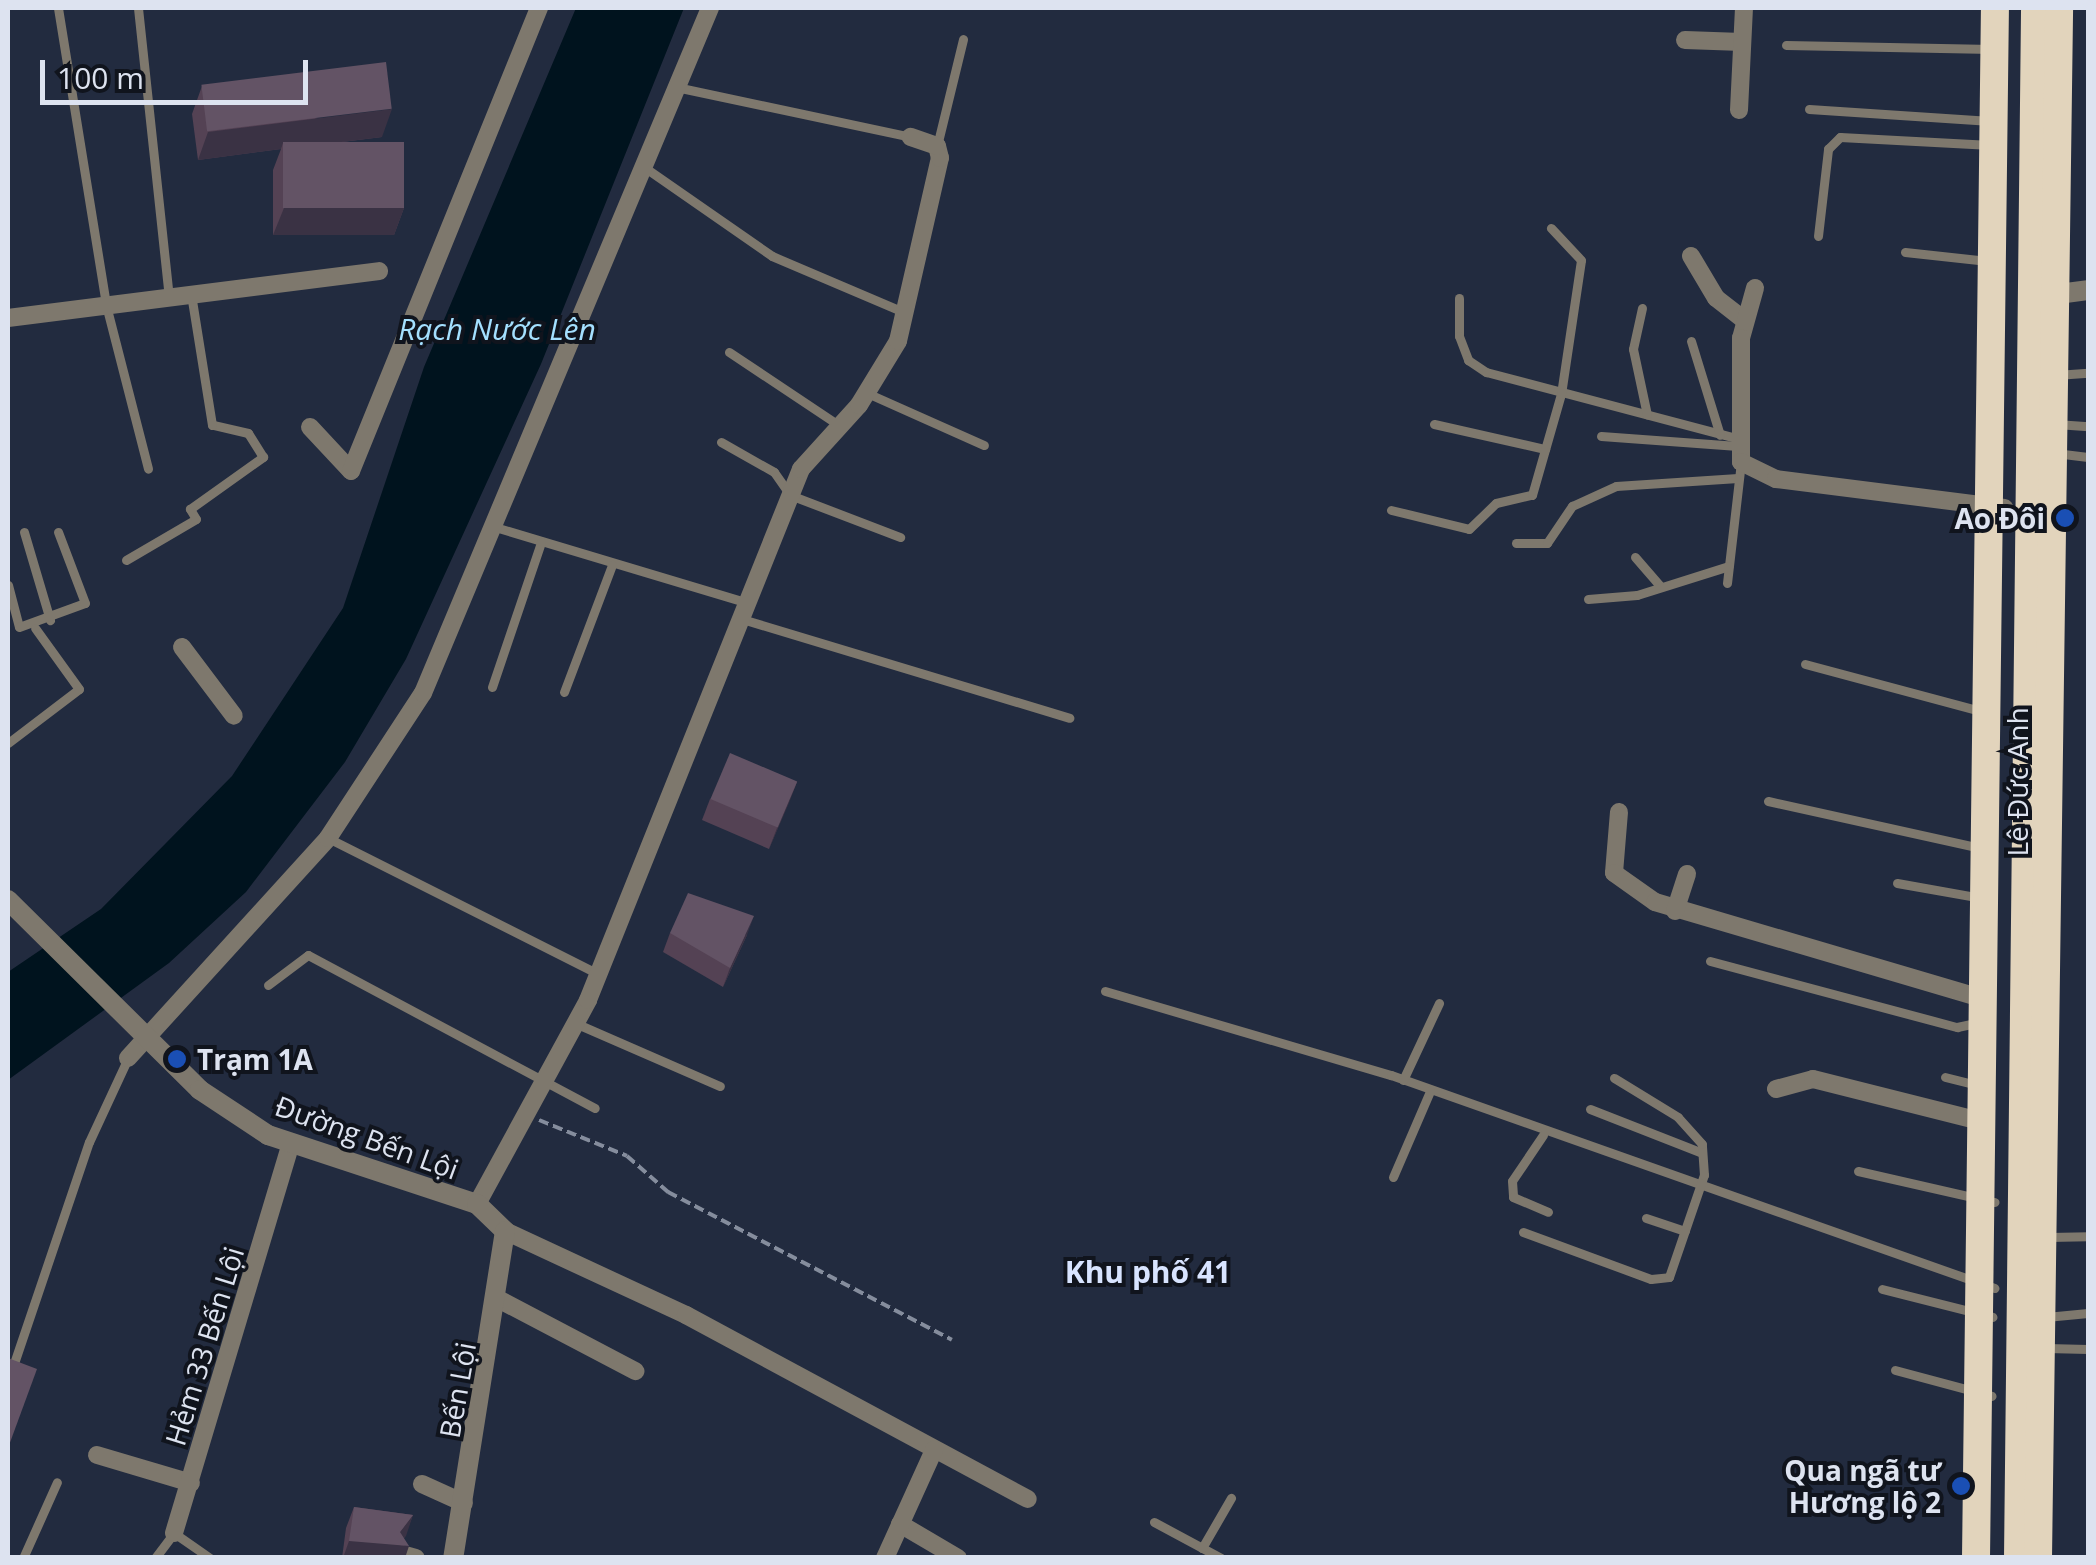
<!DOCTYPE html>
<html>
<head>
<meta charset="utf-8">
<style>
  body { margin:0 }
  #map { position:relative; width:2096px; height:1565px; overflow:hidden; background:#222b3f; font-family:"Open Sans",sans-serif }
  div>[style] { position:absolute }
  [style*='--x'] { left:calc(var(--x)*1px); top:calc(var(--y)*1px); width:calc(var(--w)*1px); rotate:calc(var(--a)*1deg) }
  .water>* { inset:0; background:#00131e }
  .path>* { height:4px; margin-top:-2px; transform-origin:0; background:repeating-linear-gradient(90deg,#858d9d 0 10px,transparent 0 15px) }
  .service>* { height:9px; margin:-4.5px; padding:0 4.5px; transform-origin:4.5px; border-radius:4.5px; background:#7e786d }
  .minor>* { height:18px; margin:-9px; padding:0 9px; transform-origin:9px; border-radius:9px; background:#7e786d }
  .tertiary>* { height:20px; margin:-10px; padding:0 10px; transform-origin:10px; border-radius:10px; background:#7e786d }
  .trunk>* { height:28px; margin:-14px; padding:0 14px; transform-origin:14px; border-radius:14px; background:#e2d4bc }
  .wall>* { inset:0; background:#544254 }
  .shaded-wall>* { inset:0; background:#3a3244 }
  .building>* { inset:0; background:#635365; transform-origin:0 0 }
  .dots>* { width:28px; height:28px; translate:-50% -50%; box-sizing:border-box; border:5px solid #10141d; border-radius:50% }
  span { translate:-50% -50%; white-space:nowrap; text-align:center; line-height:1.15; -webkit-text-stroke:8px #10141d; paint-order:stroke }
  .poi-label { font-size:28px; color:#dde3f0; font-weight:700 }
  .right { translate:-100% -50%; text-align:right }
  .left { translate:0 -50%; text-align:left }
  .street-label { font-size:28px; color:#dde3f0 }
  .water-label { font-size:30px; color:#a4e0ff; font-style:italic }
  .neighbourhood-label { font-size:30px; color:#d8e4ff; font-weight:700 }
  .frame { position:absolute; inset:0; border:10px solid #dde3f0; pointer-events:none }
  .scale { position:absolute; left:40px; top:60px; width:268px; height:45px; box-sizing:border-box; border:5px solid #dde3f0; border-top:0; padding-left:12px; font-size:30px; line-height:35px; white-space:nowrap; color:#dde3f0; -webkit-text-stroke:8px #10141d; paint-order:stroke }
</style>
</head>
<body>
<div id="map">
  <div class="water">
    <i style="clip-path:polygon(576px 8px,684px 8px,541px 364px,406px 659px,345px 762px,246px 892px,169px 963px,8px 1080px,8px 972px,101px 909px,232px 776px,343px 608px,424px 367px)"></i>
  </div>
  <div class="path">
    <i style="--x:539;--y:1120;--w:95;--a:22.2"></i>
    <i style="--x:627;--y:1156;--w:55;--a:41.3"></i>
    <i style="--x:668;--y:1192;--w:320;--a:27.5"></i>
  </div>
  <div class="service">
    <i style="--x:58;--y:8;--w:301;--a:80.8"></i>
    <i style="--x:106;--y:305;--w:169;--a:75.6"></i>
    <i style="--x:138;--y:8;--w:291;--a:83.9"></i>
    <i style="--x:1786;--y:45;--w:206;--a:1.1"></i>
    <i style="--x:676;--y:87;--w:240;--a:12"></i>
    <i style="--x:1809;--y:109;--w:182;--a:3.8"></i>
    <i style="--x:937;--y:146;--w:110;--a:-76.3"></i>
    <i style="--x:644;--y:167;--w:156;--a:34.8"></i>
    <i style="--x:772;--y:256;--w:142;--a:23.1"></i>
    <i style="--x:1818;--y:236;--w:88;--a:-83.4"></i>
    <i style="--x:1828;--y:149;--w:17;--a:-45"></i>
    <i style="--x:1840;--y:137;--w:151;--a:3"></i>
    <i style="--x:1905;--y:252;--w:83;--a:6.2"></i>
    <i style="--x:1459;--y:298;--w:38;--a:90"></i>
    <i style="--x:1459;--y:336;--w:26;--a:69"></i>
    <i style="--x:1468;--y:360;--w:22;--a:34"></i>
    <i style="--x:1486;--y:372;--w:259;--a:14.8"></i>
    <i style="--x:1642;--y:308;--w:42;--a:102.4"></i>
    <i style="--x:1633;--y:349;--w:67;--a:78"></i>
    <i style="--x:1691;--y:341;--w:98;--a:72.9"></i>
    <i style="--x:729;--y:352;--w:130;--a:33.7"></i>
    <i style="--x:2056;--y:375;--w:32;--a:-4"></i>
    <i style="--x:867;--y:393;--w:128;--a:24"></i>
    <i style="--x:1434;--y:424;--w:114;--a:12.7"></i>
    <i style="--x:2056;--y:424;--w:32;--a:4"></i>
    <i style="--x:1601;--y:436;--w:137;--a:4.2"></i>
    <i style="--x:721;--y:442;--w:61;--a:29.5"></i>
    <i style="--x:774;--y:472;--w:28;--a:55"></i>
    <i style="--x:790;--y:495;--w:118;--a:20.9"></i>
    <i style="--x:2055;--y:453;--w:33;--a:7"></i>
    <i style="--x:1391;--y:510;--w:80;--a:13.7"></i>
    <i style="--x:1469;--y:529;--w:37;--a:-44"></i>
    <i style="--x:1496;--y:503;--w:37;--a:-13"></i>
    <i style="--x:1532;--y:495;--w:105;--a:-74"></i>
    <i style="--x:1561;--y:394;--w:135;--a:-81.5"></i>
    <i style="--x:1581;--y:260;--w:44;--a:-133.2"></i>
    <i style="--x:495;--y:527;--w:257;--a:16.7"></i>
    <i style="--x:24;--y:532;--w:92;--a:73.5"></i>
    <i style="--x:1516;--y:543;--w:31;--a:0"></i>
    <i style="--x:1547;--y:543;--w:45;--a:-56"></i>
    <i style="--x:1572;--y:506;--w:48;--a:-24.4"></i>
    <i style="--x:1616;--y:486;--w:122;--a:-3.8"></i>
    <i style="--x:1635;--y:557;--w:37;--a:49"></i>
    <i style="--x:126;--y:560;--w:81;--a:-30.4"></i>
    <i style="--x:196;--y:519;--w:12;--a:-121"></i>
    <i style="--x:190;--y:509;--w:90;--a:-35.5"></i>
    <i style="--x:263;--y:457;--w:28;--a:-122"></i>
    <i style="--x:248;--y:433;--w:37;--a:-167"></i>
    <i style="--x:212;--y:425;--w:133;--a:-99.1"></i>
    <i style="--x:1727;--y:583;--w:122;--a:-83.4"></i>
    <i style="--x:8;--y:585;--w:43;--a:75.3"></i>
    <i style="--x:19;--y:627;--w:70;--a:-20"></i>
    <i style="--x:85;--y:603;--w:76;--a:-110.8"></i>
    <i style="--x:1588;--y:599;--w:49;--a:-4.7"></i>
    <i style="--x:1637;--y:595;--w:96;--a:-17.5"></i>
    <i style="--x:742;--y:619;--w:342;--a:16.8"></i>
    <i style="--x:1805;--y:664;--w:185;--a:15"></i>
    <i style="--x:492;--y:687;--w:153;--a:-71.3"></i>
    <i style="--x:564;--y:692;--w:136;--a:-69.3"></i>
    <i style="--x:8;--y:743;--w:89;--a:-37.3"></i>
    <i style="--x:79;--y:689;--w:75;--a:-125.8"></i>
    <i style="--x:1768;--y:801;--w:217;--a:12.5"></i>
    <i style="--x:328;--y:838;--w:302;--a:26.7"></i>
    <i style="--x:1897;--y:883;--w:85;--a:10.1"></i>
    <i style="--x:1710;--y:961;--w:256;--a:15"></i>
    <i style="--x:1957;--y:1027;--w:24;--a:-12"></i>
    <i style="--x:268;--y:985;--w:50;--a:-36.9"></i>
    <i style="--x:308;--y:955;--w:325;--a:28.1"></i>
    <i style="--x:1105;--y:991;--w:298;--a:16.4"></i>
    <i style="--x:1391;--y:1075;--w:640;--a:19.45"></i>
    <i style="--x:575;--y:1023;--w:158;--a:23.5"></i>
    <i style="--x:1945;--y:1077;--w:32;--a:14"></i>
    <i style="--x:1403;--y:1080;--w:85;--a:-64.9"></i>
    <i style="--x:1590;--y:1109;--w:120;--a:21.4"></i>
    <i style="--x:1543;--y:1135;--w:55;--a:124"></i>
    <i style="--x:1512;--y:1181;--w:16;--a:86"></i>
    <i style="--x:1513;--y:1197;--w:38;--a:23"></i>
    <i style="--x:1858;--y:1171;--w:140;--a:12.8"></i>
    <i style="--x:1393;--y:1177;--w:94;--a:-66.7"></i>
    <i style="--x:1646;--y:1218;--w:41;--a:18.4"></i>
    <i style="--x:1523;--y:1232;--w:136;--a:20.2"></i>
    <i style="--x:1651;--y:1279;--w:18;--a:-6"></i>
    <i style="--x:1669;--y:1277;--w:108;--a:-71.1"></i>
    <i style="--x:1704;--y:1175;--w:31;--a:-94"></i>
    <i style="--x:1702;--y:1144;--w:36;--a:-132"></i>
    <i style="--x:1678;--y:1117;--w:75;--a:-148.6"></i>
    <i style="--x:2049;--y:1237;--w:39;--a:-1"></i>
    <i style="--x:1882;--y:1289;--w:114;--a:14.2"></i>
    <i style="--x:2046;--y:1317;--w:42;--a:-5.4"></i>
    <i style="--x:2046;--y:1348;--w:42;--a:1.4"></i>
    <i style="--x:1895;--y:1370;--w:100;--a:15"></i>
    <i style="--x:8;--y:1381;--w:252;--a:-71.3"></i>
    <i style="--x:89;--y:1142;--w:93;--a:-65.1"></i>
    <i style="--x:1154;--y:1522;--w:76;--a:28.2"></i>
    <i style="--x:1202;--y:1548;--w:58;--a:-59.9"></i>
    <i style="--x:23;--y:1558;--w:83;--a:-65.9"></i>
    <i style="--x:155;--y:1558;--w:31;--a:-53"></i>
    <i style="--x:174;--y:1533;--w:44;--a:34.8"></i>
  </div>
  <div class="minor">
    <i style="--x:1685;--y:40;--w:57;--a:2"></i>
    <i style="--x:1739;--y:110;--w:102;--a:-87.2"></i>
    <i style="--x:1691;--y:256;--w:49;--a:59.2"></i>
    <i style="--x:1716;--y:298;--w:36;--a:38"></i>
    <i style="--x:1755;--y:288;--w:52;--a:105.6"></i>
    <i style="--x:1741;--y:338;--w:124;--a:90"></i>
    <i style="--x:1741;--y:462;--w:39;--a:26"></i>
    <i style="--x:1776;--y:479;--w:230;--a:7.2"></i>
    <i style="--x:8;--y:318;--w:374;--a:-7.2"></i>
    <i style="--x:310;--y:427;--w:60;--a:47"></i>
    <i style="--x:351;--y:471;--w:500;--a:-67.9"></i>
    <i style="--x:182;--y:647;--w:86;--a:53"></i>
    <i style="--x:1619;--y:812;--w:61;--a:94.7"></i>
    <i style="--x:1614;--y:873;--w:50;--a:35.3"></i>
    <i style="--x:1655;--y:902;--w:341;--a:16.4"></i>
    <i style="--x:1675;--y:911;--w:39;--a:-72"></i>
    <i style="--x:128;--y:1058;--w:297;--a:-47.7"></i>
    <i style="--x:328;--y:838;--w:173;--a:-56.8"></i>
    <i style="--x:423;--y:693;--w:743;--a:-67.27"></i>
    <i style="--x:1776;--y:1089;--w:38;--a:-15"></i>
    <i style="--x:1813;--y:1079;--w:172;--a:14.1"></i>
    <i style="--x:477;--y:1204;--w:232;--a:-61.4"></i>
    <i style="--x:588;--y:1000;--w:572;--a:-68.14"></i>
    <i style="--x:801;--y:469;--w:86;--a:-47.8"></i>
    <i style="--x:859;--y:405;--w:75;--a:-58.6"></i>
    <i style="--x:898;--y:341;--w:188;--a:-77.1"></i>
    <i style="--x:940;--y:158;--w:12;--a:-104"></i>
    <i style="--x:937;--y:146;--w:28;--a:-161"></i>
    <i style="--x:505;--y:1231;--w:200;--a:24.9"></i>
    <i style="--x:686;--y:1315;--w:388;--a:28.3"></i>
    <i style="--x:500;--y:1300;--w:153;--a:27.7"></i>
    <i style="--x:97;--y:1455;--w:98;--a:16.6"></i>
    <i style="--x:422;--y:1484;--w:46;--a:24.3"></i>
    <i style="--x:900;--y:1524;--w:67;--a:30.4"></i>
    <i style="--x:174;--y:1533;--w:406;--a:-73.3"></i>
    <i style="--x:405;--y:1555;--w:11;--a:15"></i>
    <i style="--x:885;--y:1558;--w:119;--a:-65.6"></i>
  </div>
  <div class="tertiary">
    <i style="--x:2043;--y:296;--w:45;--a:-7.6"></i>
    <i style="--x:8;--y:900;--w:270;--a:44.7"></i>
    <i style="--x:200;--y:1090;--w:82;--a:33.5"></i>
    <i style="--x:268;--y:1135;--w:220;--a:18.3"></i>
    <i style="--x:477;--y:1204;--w:39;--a:44"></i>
    <i style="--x:505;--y:1231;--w:331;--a:99"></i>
  </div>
  <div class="trunk">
    <i style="--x:1976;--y:1558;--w:1550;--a:-89.3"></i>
    <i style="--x:2018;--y:1558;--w:1550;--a:-89.37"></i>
    <i style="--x:2038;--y:1558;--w:1550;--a:-89.22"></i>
  </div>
  <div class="wall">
    <i style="clip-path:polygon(202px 86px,382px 137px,334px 143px,404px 208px,394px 235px,273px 235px,273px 170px,281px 149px,198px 160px,192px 114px)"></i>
    <i style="clip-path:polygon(797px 782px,769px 849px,702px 820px,710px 799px)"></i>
    <i style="clip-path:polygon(670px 933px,747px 935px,723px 987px,663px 952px)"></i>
    <i style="clip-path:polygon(354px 1507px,413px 1515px,404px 1538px,405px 1558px,342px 1558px,346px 1528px)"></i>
  </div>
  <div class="shaded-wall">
    <i style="clip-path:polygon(392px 109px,382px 137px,284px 149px,283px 143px,281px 149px,198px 160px,208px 132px)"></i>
    <i style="clip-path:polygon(284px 208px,404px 208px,394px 235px,273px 235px)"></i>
    <i style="clip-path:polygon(797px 782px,789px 803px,769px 849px,777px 828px)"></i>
    <i style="clip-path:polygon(754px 916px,747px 935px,723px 987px,730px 968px)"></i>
    <i style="clip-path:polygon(413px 1515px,406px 1536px,399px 1545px,409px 1546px,405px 1558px,343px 1558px,349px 1541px,400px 1532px)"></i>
  </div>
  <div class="building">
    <i style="left:386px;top:62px;width:47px;height:186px;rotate:83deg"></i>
    <i style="left:404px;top:142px;width:66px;height:121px;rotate:90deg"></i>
    <i style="left:730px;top:753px;width:73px;height:50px;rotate:23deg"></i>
    <i style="clip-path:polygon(688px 893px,754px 916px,730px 968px,670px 933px)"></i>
    <i style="clip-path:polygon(8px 1358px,37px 1369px,8px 1448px)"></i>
    <i style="clip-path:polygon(354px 1507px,413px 1515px,400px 1532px,409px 1546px,349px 1541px)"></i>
  </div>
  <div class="dots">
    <i style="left:2065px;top:518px;background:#1a4fb4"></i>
    <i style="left:177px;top:1059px;background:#1a4fb4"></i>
    <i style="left:1961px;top:1486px;background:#1a4fb4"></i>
  </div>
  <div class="poi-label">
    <span class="right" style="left:2045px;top:518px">Ao Đôi</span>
    <span class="left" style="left:197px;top:1059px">Trạm 1A</span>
    <span class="right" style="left:1941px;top:1486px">Qua ngã tư<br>Hương lộ 2</span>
  </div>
  <div class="street-label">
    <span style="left:2017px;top:782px;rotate:-90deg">Lê Đức Anh</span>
    <span style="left:367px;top:1137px;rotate:20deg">Đường Bến Lội</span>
    <span style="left:204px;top:1346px;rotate:-73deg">Hẻm 33 Bến Lội</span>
    <span style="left:457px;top:1390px;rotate:-80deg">Bến Lội</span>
  </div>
  <div class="water-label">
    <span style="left:497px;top:329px">Rạch Nước Lên</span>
  </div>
  <div class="neighbourhood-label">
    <span style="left:1148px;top:1272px">Khu phố 41</span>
  </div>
  <div class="frame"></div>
  <div class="scale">100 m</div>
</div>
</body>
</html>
